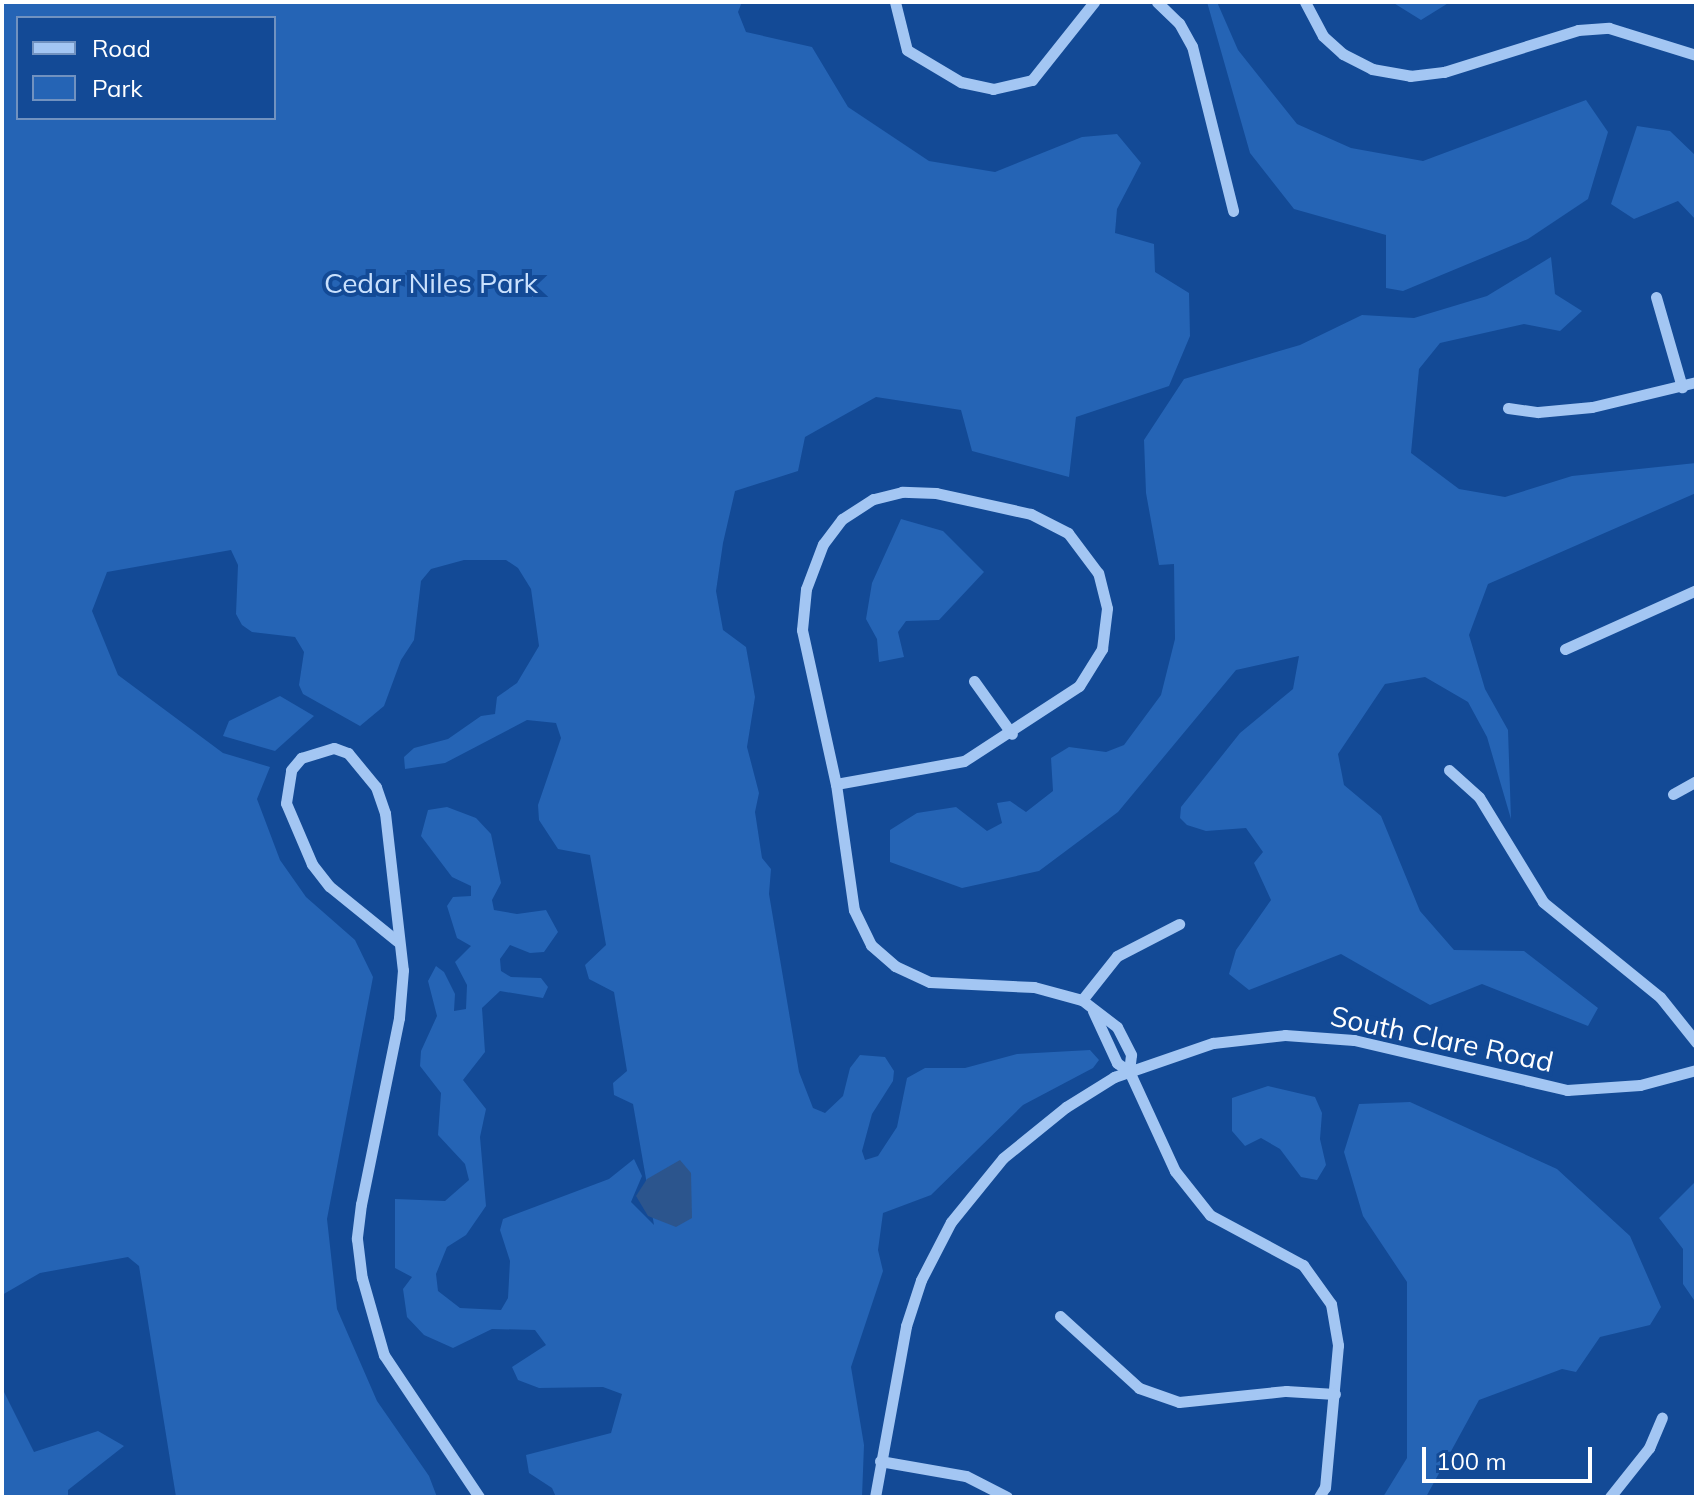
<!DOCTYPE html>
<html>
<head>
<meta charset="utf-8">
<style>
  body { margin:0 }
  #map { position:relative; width:1698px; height:1499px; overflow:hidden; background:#134a96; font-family:Mulish,sans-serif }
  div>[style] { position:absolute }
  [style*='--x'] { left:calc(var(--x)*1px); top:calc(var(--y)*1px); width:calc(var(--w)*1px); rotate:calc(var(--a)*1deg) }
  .green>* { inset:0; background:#2564b5 }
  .water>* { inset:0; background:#2c558d }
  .minor>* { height:11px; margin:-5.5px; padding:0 5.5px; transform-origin:5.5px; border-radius:5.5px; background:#a3c6f3 }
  span { translate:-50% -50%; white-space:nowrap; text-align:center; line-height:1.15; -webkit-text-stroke:8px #134a96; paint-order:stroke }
  .park-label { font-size:28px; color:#cae1fd }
  .street-label { font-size:28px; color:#fff }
  .frame { position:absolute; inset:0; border:4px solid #fff; pointer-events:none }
  .legend { position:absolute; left:16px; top:16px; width:260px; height:104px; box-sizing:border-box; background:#134a96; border:2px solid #7192c0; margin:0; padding:10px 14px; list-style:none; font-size:24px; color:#fff }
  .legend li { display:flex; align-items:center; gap:16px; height:40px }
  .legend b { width:40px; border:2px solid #7192c0 }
  .scale { position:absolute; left:1422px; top:1447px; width:170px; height:36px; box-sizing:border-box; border:4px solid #fff; border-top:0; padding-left:10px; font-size:24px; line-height:28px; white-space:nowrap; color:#fff; -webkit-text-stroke:6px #134a96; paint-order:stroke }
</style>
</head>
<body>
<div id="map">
  <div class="green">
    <i style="clip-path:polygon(evenodd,2px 2px,742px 2px,738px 12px,746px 32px,812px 47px,848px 107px,929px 161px,995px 172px,1082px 137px,1117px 134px,1141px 163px,1117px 209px,1115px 233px,1154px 244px,1155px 272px,1189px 293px,1190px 336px,1169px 386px,1076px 417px,1069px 477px,972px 451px,961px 410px,876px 397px,805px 437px,798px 471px,735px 491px,723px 543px,716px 591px,723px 630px,746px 647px,755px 697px,747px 747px,759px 793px,755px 812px,762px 858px,771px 869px,769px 894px,799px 1072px,813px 1108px,825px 1113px,843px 1096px,850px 1068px,860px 1055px,885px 1057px,894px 1071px,893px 1081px,872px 1114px,862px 1151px,865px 1160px,878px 1156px,897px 1127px,907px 1078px,925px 1068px,965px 1068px,1017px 1054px,1090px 1050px,1099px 1060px,1093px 1068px,1023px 1105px,931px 1195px,883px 1213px,878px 1250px,883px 1271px,851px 1367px,864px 1445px,862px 1497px,556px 1497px,552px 1488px,529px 1473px,526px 1455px,611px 1433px,622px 1394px,603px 1387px,539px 1388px,518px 1380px,512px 1367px,546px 1345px,535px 1330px,492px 1329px,453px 1348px,424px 1335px,407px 1317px,403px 1289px,412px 1277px,395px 1268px,395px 1199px,445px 1201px,469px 1180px,465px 1164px,438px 1135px,441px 1093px,420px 1066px,421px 1051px,437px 1016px,428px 981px,436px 966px,444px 972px,455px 994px,454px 1011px,466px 1009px,467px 985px,455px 962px,471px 946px,457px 938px,447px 906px,453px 897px,471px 896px,471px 886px,452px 877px,421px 836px,428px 810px,447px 807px,476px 818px,491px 834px,501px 883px,492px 900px,494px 910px,517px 914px,546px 910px,558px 932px,544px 952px,530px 953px,510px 945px,500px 959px,501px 971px,511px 977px,541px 978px,548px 987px,543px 998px,500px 991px,482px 1008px,485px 1052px,463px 1080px,486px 1109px,480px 1137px,486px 1206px,466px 1235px,447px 1247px,436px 1274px,438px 1291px,460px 1308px,501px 1310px,508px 1298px,510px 1261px,500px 1230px,503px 1219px,609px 1179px,634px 1159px,642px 1176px,631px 1202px,654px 1225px,633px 1104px,614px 1095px,613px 1083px,627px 1071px,614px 992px,589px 979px,585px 965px,606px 945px,590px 855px,558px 849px,539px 820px,538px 805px,561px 738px,556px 723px,527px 720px,445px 763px,405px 769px,404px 757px,414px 748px,448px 739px,481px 716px,495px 714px,497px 697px,517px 683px,539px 646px,531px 589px,518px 568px,506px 560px,464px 560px,431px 569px,421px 581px,414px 640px,401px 660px,384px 706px,360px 726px,303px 694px,299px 685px,304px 652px,295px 637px,252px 632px,242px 625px,236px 614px,238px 565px,231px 550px,107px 572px,92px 611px,118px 675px,223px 753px,270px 767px,257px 799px,280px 860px,306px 897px,355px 940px,373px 977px,327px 1219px,337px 1309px,377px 1401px,429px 1476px,437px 1497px,176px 1497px,139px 1266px,128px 1257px,40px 1273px,2px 1295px,2px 2px,18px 18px,274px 18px,274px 118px,18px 118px,18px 18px)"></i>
    <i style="clip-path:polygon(1207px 2px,1217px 2px,1238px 50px,1297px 124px,1351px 148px,1423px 161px,1586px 100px,1608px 132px,1588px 199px,1528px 239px,1403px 291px,1386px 288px,1386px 235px,1294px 209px,1250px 153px)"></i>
    <i style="clip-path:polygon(1392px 2px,1450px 2px,1421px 20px)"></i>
    <i style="clip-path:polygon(1637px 126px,1670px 131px,1696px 156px,1696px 220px,1678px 201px,1634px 219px,1611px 204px)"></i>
    <i style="clip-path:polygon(1551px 257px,1555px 294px,1582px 311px,1560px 331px,1524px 324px,1440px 343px,1419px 369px,1411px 453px,1459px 489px,1505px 497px,1572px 476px,1696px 463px,1696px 493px,1488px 584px,1469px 635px,1485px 689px,1508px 730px,1511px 819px,1487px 737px,1468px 702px,1425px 677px,1385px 684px,1338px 754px,1344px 785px,1381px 816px,1420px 911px,1454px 950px,1524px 951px,1598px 1008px,1588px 1026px,1482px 984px,1430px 1005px,1341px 954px,1249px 990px,1229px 974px,1236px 950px,1271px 900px,1254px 863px,1263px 852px,1246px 828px,1206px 831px,1187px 825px,1180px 818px,1181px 807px,1240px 733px,1293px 689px,1299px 656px,1236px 670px,1118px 812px,1039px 871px,962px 888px,890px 862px,890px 830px,917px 813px,956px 807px,987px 831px,1002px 823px,997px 803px,1010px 801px,1026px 812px,1053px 791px,1051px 758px,1069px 747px,1106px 752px,1124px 745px,1161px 695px,1175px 639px,1174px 564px,1159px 565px,1146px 493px,1144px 440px,1184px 379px,1300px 345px,1362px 315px,1414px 318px,1487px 296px)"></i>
    <i style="clip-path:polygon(901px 519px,943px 531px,984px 572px,939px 620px,906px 621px,898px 632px,904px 657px,879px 662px,877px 639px,866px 619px,872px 583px)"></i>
    <i style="clip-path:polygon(280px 696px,314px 716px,275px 751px,223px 736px,229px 721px)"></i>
    <i style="clip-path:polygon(1268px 1086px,1315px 1097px,1322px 1113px,1320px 1139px,1326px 1165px,1317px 1180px,1301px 1177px,1280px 1149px,1261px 1138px,1245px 1146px,1232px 1131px,1232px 1098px)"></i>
    <i style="clip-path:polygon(1410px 1102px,1557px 1169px,1630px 1236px,1661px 1307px,1650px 1325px,1600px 1337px,1576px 1372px,1562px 1369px,1479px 1400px,1426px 1497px,1383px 1497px,1407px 1458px,1407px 1282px,1363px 1216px,1344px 1152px,1359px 1104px)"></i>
    <i style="clip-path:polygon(1696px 1181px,1696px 1303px,1683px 1284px,1683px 1249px,1659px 1218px)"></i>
    <i style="clip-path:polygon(2px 1388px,34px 1452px,98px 1431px,124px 1446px,68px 1490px,68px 1497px,2px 1497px)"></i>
  </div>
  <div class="water">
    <i style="clip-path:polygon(680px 1160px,691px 1173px,692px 1218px,676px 1227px,648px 1216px,636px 1196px,647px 1179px)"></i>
  </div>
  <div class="minor">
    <i style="--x:895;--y:2;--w:49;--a:76"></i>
    <i style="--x:907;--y:50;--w:63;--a:30.7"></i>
    <i style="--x:961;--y:82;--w:33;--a:12"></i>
    <i style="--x:993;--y:89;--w:40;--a:-13"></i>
    <i style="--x:1032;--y:80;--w:100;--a:-51.5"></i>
    <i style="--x:1157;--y:2;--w:30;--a:44"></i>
    <i style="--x:1179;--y:23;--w:26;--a:61"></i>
    <i style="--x:1192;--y:46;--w:170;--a:76"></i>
    <i style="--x:1305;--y:2;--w:38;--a:62"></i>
    <i style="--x:1323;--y:36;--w:27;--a:42"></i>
    <i style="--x:1343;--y:54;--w:33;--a:27"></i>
    <i style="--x:1372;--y:69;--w:39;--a:10"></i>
    <i style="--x:1410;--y:76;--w:34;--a:-7"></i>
    <i style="--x:1444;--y:72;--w:140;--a:-17.4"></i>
    <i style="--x:1578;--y:30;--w:31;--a:-4"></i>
    <i style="--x:1609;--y:28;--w:91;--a:17.2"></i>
    <i style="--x:1656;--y:297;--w:94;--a:73.9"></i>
    <i style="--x:1508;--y:408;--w:30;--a:8"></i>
    <i style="--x:1538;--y:412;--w:54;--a:-5.3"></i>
    <i style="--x:1592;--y:407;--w:107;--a:-13.5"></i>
    <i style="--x:1565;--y:649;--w:144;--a:-24.2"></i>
    <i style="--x:974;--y:681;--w:65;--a:54.4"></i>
    <i style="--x:1449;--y:770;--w:40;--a:42"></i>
    <i style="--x:1479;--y:797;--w:123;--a:58.6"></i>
    <i style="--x:1543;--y:902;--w:151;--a:39.1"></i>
    <i style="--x:1660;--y:997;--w:58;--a:51.3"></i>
    <i style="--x:836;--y:784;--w:130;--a:-10.2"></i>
    <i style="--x:964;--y:761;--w:137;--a:-33.1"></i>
    <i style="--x:1079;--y:686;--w:44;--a:-58.1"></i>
    <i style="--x:1102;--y:649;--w:41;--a:-83"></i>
    <i style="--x:1107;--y:608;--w:36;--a:-104"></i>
    <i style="--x:1098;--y:573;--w:50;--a:-126.9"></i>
    <i style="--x:1068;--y:533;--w:42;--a:-152.8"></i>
    <i style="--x:1031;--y:514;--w:97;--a:-167.5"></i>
    <i style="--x:936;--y:493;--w:34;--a:-178"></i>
    <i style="--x:902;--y:492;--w:30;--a:166"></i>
    <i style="--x:873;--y:499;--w:37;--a:147"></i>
    <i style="--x:842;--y:519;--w:31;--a:127"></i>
    <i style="--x:823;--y:544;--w:48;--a:110.7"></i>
    <i style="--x:806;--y:589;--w:41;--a:95.6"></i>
    <i style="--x:802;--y:630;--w:158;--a:77.6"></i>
    <i style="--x:836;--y:784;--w:127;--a:81.9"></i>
    <i style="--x:854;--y:910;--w:39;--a:64"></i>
    <i style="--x:871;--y:945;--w:32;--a:41"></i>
    <i style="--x:895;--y:966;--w:38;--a:25"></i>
    <i style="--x:930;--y:982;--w:104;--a:2.8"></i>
    <i style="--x:1034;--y:987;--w:50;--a:15.2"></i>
    <i style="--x:1082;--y:1000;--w:44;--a:37.6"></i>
    <i style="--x:1117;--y:1027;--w:31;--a:63"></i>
    <i style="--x:1131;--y:1055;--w:16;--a:97"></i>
    <i style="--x:1673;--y:794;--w:26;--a:-29"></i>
    <i style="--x:397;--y:941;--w:87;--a:-141"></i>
    <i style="--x:329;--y:886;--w:28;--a:-128"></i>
    <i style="--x:312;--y:864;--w:66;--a:-113.1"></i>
    <i style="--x:286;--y:803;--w:33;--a:-81"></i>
    <i style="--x:291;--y:770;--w:16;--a:-50"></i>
    <i style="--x:301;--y:758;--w:34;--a:-17"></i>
    <i style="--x:334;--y:748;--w:15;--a:20"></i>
    <i style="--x:348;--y:753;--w:44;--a:50.5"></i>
    <i style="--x:376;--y:787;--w:28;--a:71"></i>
    <i style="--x:385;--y:813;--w:158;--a:83.5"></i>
    <i style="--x:403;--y:970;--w:48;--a:94.8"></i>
    <i style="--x:399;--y:1018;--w:190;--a:101.5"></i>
    <i style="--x:361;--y:1204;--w:35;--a:97"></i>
    <i style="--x:357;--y:1239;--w:39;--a:83"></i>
    <i style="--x:362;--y:1278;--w:80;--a:74.1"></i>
    <i style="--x:384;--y:1355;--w:171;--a:56.2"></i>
    <i style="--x:1082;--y:1000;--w:56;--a:-51.5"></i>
    <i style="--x:1117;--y:956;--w:70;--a:-27.3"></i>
    <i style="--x:1093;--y:1011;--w:57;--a:65.2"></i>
    <i style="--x:1117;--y:1063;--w:14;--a:34"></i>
    <i style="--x:1129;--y:1071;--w:110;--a:65.3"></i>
    <i style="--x:1175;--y:1171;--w:56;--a:51.5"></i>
    <i style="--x:1210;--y:1215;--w:106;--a:28.3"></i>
    <i style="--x:1303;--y:1265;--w:48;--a:54.3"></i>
    <i style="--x:1331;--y:1304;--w:42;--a:80.3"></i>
    <i style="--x:1338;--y:1345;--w:143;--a:95.2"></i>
    <i style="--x:1325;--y:1487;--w:12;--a:121"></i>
    <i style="--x:1060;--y:1316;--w:107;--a:42.3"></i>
    <i style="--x:1139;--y:1388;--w:42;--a:19.3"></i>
    <i style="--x:1179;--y:1402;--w:108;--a:-5.9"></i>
    <i style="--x:1286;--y:1391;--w:49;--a:3.5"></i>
    <i style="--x:880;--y:1461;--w:87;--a:9.9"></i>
    <i style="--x:966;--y:1476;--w:46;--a:27.1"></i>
    <i style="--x:875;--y:1497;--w:174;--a:-79.7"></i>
    <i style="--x:906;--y:1326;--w:48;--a:-71.9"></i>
    <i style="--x:921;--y:1280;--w:65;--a:-62.7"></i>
    <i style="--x:951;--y:1222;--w:82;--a:-50.9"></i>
    <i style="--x:1003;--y:1158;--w:81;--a:-39"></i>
    <i style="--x:1066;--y:1107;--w:57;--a:-32"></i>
    <i style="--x:1114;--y:1077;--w:105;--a:-19"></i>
    <i style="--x:1213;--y:1043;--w:72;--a:-6.3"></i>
    <i style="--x:1285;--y:1035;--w:69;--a:4.1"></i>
    <i style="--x:1354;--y:1040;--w:219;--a:13.2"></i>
    <i style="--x:1567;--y:1090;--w:73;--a:-3.9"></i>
    <i style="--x:1640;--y:1085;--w:58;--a:-15"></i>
    <i style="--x:1610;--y:1497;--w:63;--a:-51.5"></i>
    <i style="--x:1649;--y:1448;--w:33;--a:-67"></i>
  </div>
  <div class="park-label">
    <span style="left:431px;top:283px">Cedar Niles Park</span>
  </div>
  <div class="street-label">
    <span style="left:1442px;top:1039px;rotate:12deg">South Clare Road</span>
  </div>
  <div class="frame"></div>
  <ul class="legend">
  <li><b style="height:10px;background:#a3c6f3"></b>Road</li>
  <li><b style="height:22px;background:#2564b5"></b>Park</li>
  </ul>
  <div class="scale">100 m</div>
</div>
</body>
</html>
